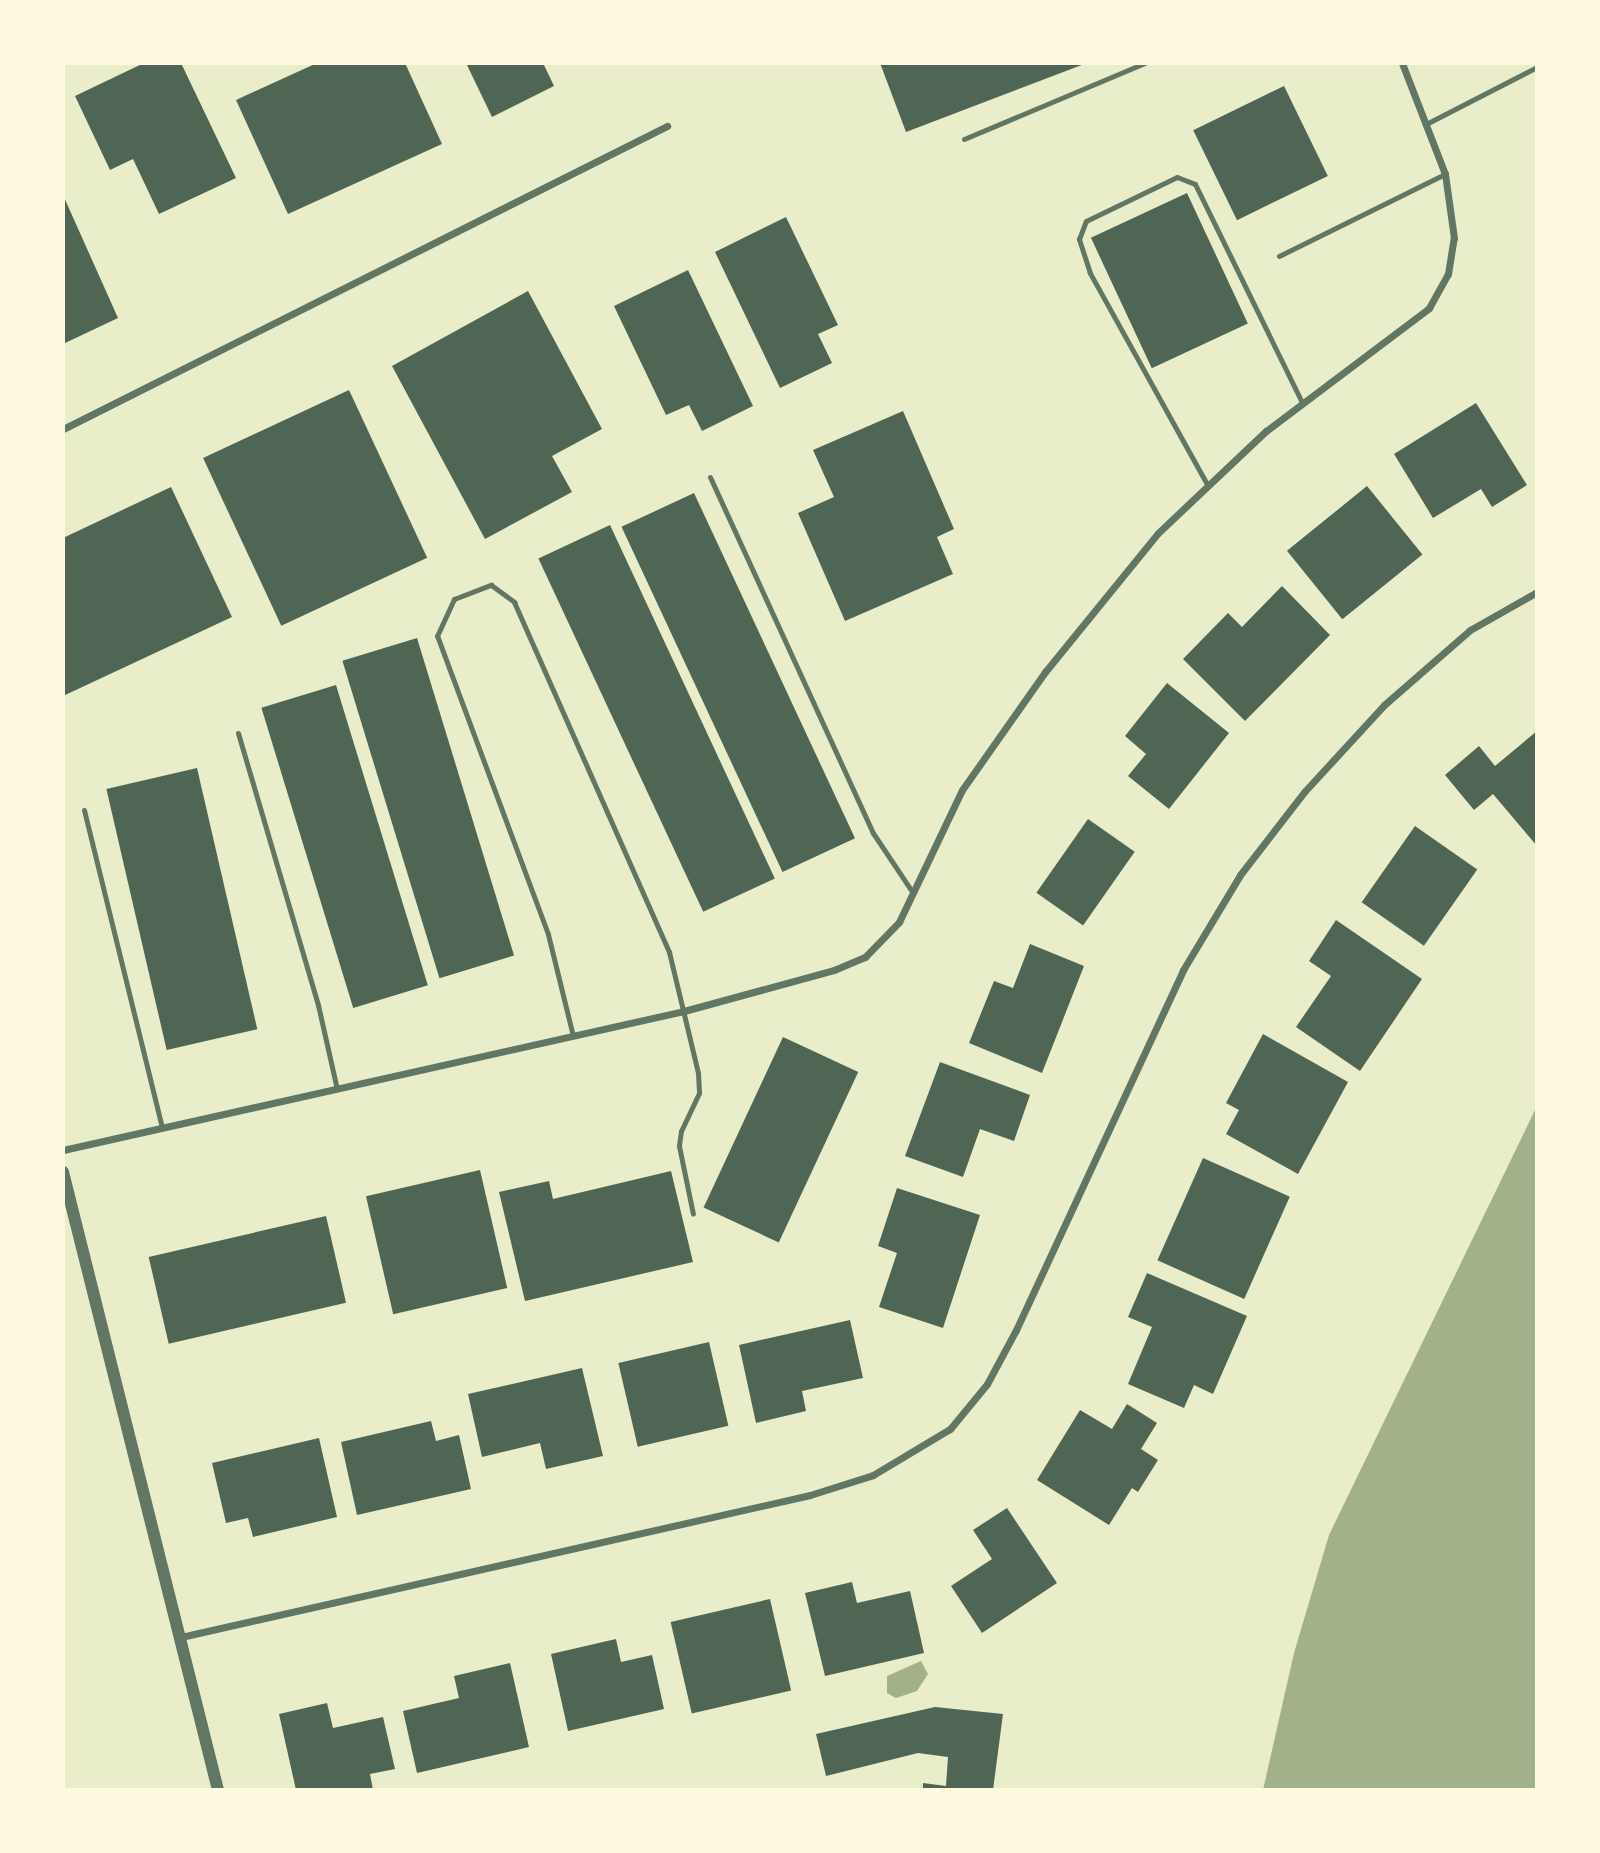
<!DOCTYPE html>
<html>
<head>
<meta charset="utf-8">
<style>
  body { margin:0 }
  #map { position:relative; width:1600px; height:1853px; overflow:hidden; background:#e9edc9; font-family:Spectral,serif }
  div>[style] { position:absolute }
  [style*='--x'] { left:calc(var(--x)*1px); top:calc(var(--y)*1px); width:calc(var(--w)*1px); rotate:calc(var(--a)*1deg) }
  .water>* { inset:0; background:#a3b18a }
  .building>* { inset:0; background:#4f6655; transform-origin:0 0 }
  .service>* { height:5px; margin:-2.5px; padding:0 2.5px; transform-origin:2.5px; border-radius:2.5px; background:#617663 }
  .minor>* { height:7px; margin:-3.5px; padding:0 3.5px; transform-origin:3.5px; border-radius:3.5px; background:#617663 }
  .tertiary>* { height:12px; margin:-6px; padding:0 6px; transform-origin:6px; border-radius:6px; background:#617663 }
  span { translate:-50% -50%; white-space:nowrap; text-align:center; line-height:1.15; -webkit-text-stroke:5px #fefae0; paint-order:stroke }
  .frame { position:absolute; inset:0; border:65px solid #fefae0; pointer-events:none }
</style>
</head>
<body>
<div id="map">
  <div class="water">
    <i style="clip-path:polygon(1537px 1106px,1537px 1790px,1263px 1790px,1294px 1653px,1329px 1535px)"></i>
    <i style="clip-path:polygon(921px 1661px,928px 1674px,917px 1691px,896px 1698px,887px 1693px,887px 1676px)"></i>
  </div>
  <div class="building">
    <i style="clip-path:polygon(144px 63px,181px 63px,236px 178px,159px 214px,133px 159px,110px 170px,75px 96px)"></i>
    <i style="clip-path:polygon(317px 63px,405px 63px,442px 144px,288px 214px,236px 100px)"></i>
    <i style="clip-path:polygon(466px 63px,543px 63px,554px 86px,492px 117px)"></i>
    <i style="clip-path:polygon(880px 63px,1087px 63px,906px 132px)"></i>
    <i style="left:1284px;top:86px;width:100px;height:101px;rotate:64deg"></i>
    <i style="left:1187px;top:193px;width:144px;height:106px;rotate:65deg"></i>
    <i style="clip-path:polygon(63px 195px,118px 318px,63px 344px)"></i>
    <i style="clip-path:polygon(786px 217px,838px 325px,818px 334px,832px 363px,780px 388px,715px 252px)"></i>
    <i style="clip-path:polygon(688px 270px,753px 406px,702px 431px,689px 405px,666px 415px,614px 306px)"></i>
    <i style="clip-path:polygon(528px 291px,602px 429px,552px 456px,572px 492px,485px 539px,392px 366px)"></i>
    <i style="left:349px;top:390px;width:185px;height:161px;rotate:65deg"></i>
    <i style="clip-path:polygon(1476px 403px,1527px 485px,1492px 507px,1481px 489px,1433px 518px,1394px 454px)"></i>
    <i style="clip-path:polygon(903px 411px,954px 529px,937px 537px,953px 574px,845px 621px,798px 513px,834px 497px,813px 450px)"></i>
    <i style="left:1367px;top:486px;width:88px;height:103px;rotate:51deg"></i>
    <i style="clip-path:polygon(171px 487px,232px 617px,63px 696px,63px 538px)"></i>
    <i style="left:694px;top:493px;width:381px;height:80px;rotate:65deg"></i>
    <i style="left:610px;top:525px;width:390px;height:79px;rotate:65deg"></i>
    <i style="clip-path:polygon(1282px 586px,1330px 635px,1245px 721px,1183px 659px,1228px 613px,1242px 627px)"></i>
    <i style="left:417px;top:638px;width:332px;height:78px;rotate:73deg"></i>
    <i style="clip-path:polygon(1167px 683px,1229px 733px,1169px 809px,1128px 776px,1146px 754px,1125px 736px)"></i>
    <i style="left:336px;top:685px;width:314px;height:78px;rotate:73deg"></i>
    <i style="clip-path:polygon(1537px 731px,1537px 846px,1493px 794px,1474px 810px,1445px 775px,1479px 746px,1495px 766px)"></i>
    <i style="left:197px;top:768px;width:268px;height:93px;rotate:77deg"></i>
    <i style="left:1088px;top:819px;width:57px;height:90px;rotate:35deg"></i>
    <i style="left:1415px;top:826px;width:76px;height:93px;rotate:35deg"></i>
    <i style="clip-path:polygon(1336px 920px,1422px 979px,1360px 1071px,1296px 1027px,1331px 976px,1309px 961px)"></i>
    <i style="clip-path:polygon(1030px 944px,1084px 966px,1042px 1073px,969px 1043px,994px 981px,1013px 988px)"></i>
    <i style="clip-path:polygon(1263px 1034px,1348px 1082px,1298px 1174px,1226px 1134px,1239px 1110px,1226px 1103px)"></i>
    <i style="left:783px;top:1037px;width:83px;height:188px;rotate:25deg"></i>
    <i style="clip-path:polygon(940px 1062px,1030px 1095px,1014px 1141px,980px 1129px,963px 1177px,905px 1156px)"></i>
    <i style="left:1203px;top:1158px;width:95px;height:112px;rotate:24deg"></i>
    <i style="left:480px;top:1170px;width:121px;height:117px;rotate:77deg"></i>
    <i style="clip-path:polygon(671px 1171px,693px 1262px,525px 1301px,499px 1192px,549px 1181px,553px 1199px)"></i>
    <i style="clip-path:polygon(897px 1188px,980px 1215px,943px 1328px,879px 1307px,897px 1253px,878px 1246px)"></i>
    <i style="left:326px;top:1216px;width:89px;height:182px;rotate:77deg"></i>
    <i style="clip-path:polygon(1147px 1273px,1247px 1316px,1213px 1394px,1194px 1385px,1184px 1408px,1128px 1384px,1152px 1327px,1128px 1317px)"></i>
    <i style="clip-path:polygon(850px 1320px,863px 1378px,802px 1391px,806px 1411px,756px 1423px,739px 1345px)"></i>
    <i style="left:709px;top:1342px;width:86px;height:93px;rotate:77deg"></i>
    <i style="clip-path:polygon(582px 1368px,603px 1456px,546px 1469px,540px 1443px,482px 1457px,468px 1394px)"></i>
    <i style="clip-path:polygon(1127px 1404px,1157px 1423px,1141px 1449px,1158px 1460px,1138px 1492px,1132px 1488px,1109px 1525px,1037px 1480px,1080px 1410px,1112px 1429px)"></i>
    <i style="clip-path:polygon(431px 1421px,436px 1441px,459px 1435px,471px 1489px,357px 1515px,341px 1442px)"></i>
    <i style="clip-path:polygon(319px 1438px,337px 1517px,253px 1537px,248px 1518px,226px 1523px,212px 1463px)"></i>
    <i style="clip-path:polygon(1007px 1508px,1057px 1583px,982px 1633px,951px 1586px,992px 1559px,973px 1530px)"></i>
    <i style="clip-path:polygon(852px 1582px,857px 1603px,910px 1591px,924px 1653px,825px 1676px,805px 1593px)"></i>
    <i style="left:770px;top:1599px;width:94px;height:102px;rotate:77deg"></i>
    <i style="clip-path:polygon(616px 1639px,621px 1662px,652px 1655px,664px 1709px,568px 1731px,551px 1654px)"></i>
    <i style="clip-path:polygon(510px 1663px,529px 1747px,417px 1773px,403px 1711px,459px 1698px,454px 1676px)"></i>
    <i style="clip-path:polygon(327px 1703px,333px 1728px,383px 1717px,395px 1769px,370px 1774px,373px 1790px,296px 1790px,279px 1714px)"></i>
    <i style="clip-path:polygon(935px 1707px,1003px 1714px,993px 1790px,923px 1790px,923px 1783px,946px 1786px,948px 1757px,918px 1753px,826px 1776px,816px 1734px)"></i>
  </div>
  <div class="service">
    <i style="--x:1426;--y:124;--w:125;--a:-27.2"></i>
    <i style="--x:964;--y:139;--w:196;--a:-22.8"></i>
    <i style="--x:1279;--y:256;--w:185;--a:-26.3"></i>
    <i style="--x:710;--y:477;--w:392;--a:65.4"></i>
    <i style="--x:873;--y:833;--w:72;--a:56.3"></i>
    <i style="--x:1208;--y:486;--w:244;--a:-119"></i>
    <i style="--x:1090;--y:273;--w:36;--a:-108"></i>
    <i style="--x:1079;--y:239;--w:19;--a:-69"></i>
    <i style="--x:1086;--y:221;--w:101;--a:-25.8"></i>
    <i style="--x:1177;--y:177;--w:19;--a:21"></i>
    <i style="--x:1195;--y:184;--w:245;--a:63.9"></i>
    <i style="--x:238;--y:733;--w:284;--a:73.6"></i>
    <i style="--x:318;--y:1005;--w:86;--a:77.3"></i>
    <i style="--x:84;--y:810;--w:327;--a:76.2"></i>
    <i style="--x:573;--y:1036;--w:105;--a:-103.8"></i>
    <i style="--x:548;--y:934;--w:318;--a:-110.4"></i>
    <i style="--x:437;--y:636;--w:41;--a:-65.3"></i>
    <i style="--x:454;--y:599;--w:40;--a:-21"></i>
    <i style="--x:491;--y:585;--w:29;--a:36"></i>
    <i style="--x:514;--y:602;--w:383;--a:66.1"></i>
    <i style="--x:669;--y:952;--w:124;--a:76.5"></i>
    <i style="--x:698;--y:1073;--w:20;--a:87"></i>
    <i style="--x:699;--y:1093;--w:42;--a:115.3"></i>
    <i style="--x:681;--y:1131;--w:15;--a:98"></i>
    <i style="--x:679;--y:1146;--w:69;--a:78.4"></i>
  </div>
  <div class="minor">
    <i style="--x:63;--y:429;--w:676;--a:-26.64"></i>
    <i style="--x:63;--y:1150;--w:636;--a:-12.62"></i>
    <i style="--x:684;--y:1011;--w:156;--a:-15.3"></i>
    <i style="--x:834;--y:970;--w:34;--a:-23"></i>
    <i style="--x:865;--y:957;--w:49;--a:-45.8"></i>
    <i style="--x:899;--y:922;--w:146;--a:-64.5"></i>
    <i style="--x:962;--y:790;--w:144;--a:-54.9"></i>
    <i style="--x:1045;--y:672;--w:179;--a:-50.9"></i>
    <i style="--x:1158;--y:533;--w:149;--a:-43.4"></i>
    <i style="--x:1266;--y:431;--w:204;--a:-37"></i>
    <i style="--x:1429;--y:308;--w:39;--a:-61"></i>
    <i style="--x:1448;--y:274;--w:36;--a:-81"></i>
    <i style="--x:1454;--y:238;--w:65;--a:-98"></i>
    <i style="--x:1445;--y:174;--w:119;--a:-111.2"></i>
    <i style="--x:181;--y:1637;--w:645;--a:-12.72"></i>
    <i style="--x:810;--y:1495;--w:66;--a:-17.6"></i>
    <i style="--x:873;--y:1475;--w:90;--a:-30.9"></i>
    <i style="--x:950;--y:1429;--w:58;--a:-50.6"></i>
    <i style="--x:987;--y:1384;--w:61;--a:-61.8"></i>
    <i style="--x:1016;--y:1330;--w:397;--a:-65.1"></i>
    <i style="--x:1183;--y:970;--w:111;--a:-59"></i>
    <i style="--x:1240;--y:875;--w:106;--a:-52.3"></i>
    <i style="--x:1305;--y:791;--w:117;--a:-47.4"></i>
    <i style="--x:1384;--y:705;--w:114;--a:-41.1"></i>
    <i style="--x:1470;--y:630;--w:77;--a:-29.6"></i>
  </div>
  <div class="tertiary">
    <i style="--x:63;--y:1172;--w:637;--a:75.92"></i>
  </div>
  <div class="frame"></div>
</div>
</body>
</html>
